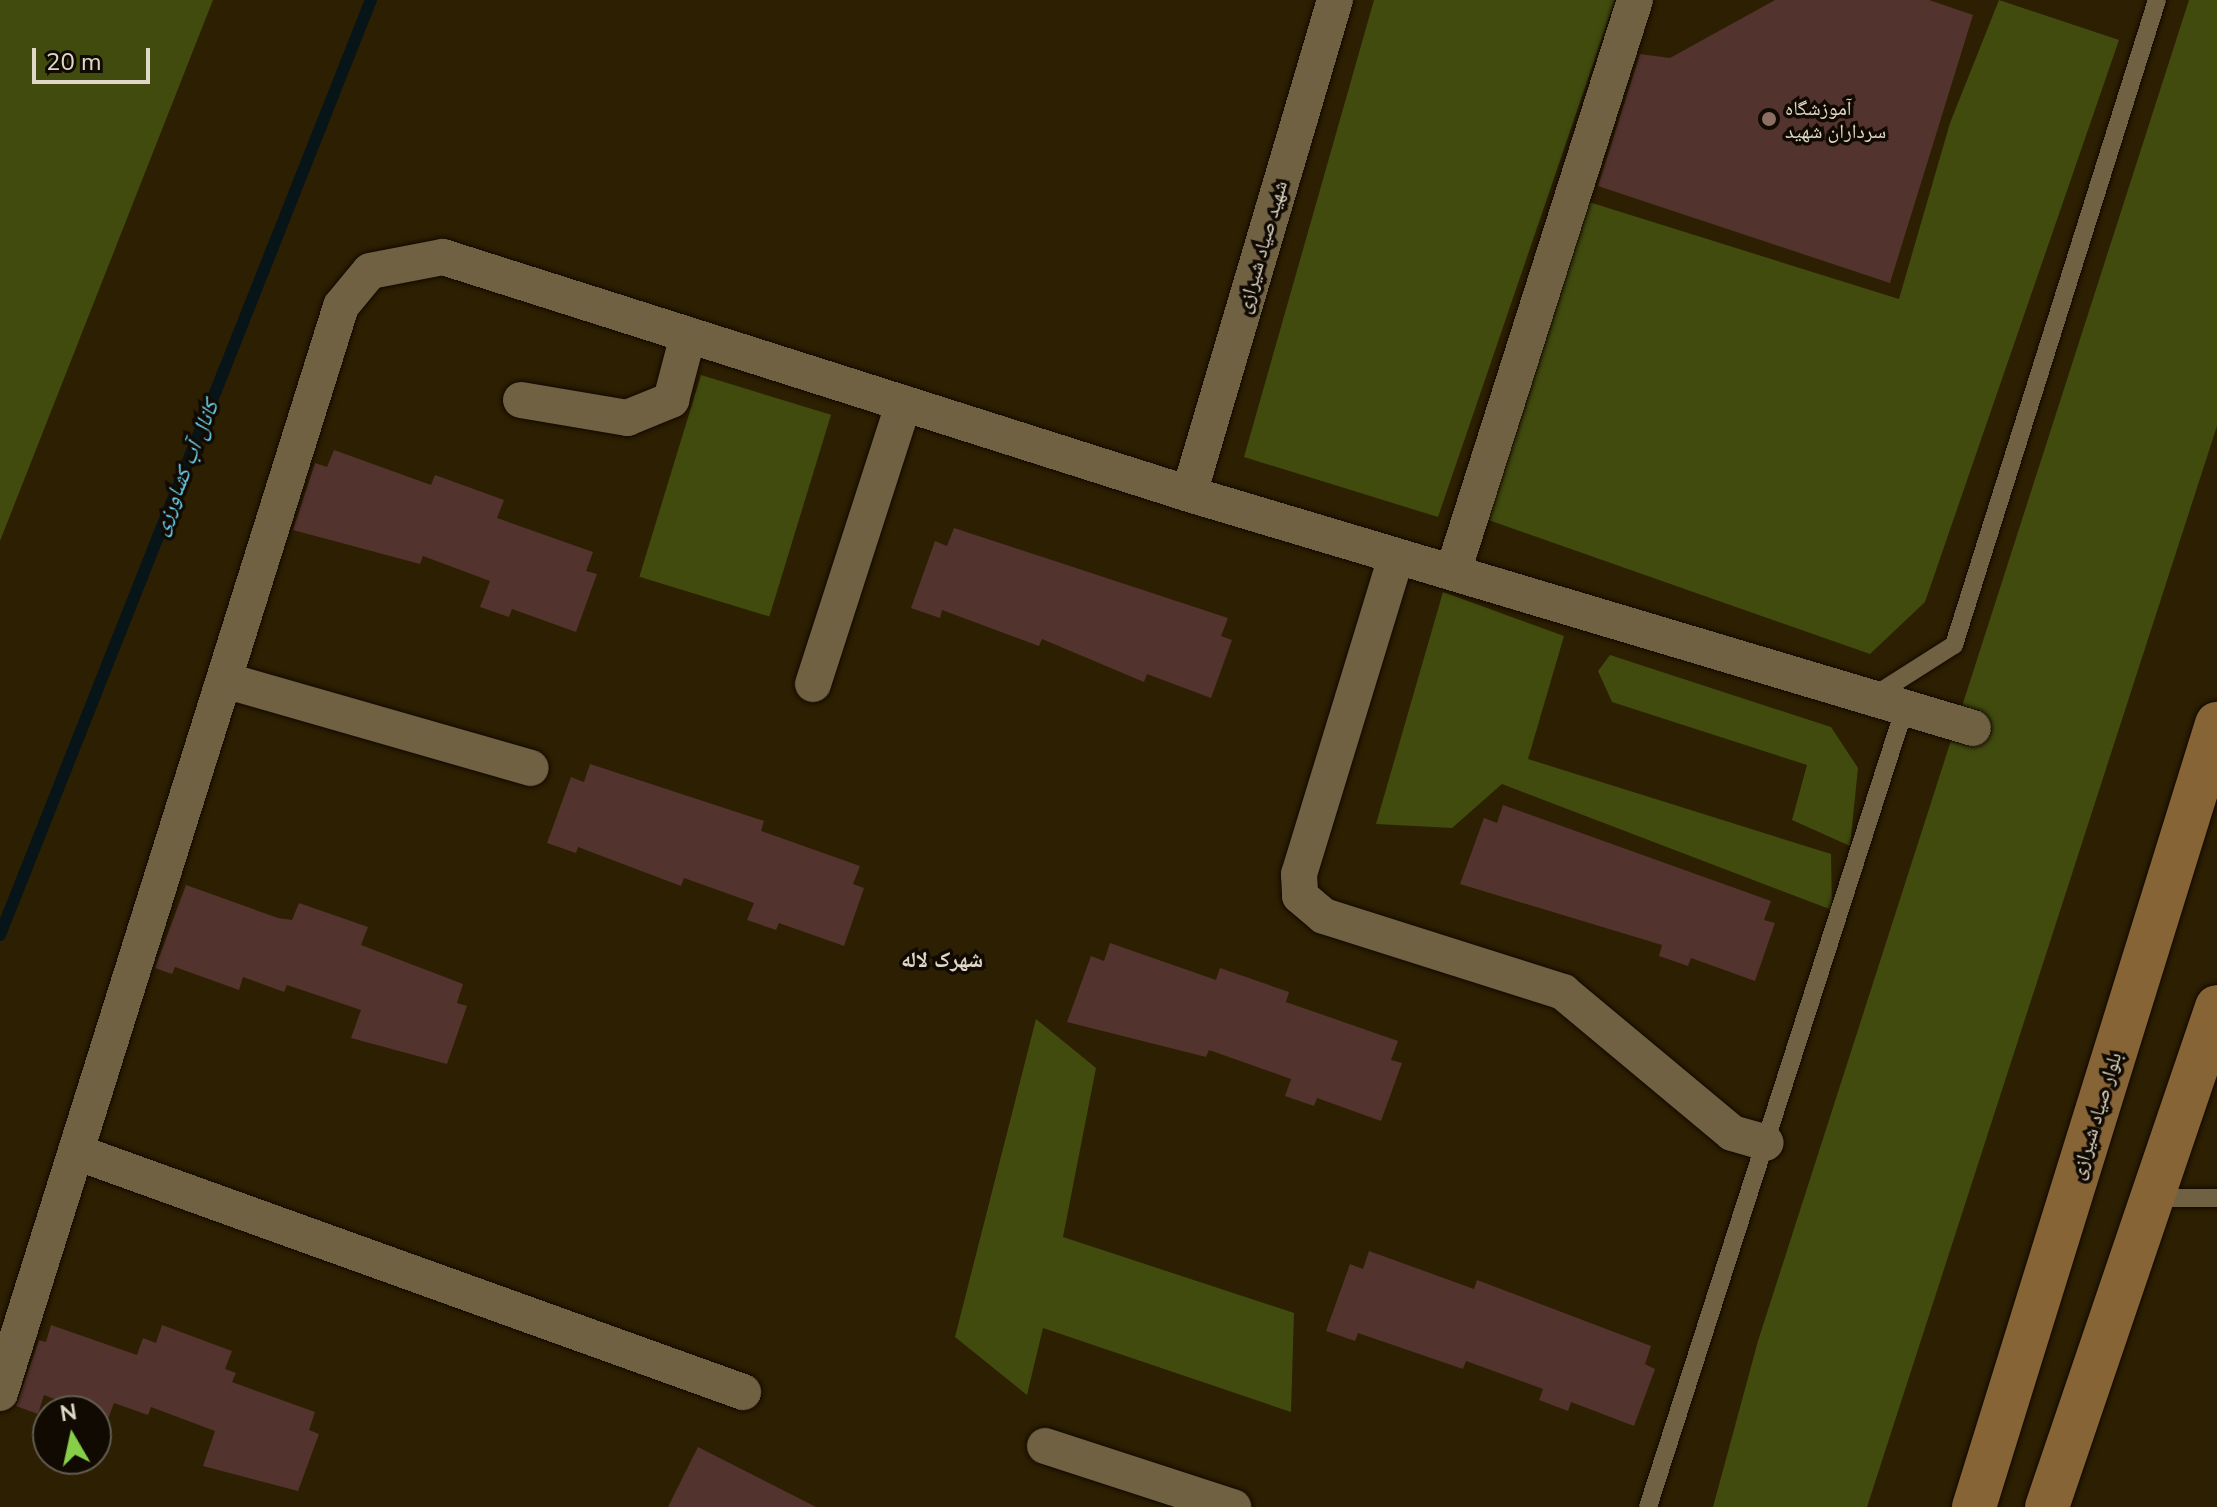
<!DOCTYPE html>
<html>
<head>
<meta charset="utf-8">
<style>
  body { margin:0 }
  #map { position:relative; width:2217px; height:1507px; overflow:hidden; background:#2c1f02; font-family:"Nunito Sans","Noto Naskh Arabic",sans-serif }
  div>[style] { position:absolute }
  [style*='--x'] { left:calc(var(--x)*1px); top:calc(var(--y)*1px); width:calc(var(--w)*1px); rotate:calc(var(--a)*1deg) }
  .green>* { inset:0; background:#414b0e; transform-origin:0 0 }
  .stream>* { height:12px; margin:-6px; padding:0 6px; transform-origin:6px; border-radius:6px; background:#071519 }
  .building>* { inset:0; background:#53332d }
  .roads { filter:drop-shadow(0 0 2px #120900) drop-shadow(0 0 2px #120900) }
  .lane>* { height:18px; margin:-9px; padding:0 9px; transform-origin:9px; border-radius:9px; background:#706143 }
  .street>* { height:36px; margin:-18px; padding:0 18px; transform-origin:18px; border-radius:18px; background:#706143 }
  .secondary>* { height:44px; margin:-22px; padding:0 22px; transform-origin:22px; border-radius:22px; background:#866436 }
  .dots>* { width:22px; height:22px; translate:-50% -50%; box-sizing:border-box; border:4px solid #100a02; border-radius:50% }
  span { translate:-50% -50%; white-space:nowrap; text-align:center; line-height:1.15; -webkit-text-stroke:7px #100a02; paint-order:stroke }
  .poi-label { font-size:20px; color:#e0d8c7 }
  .left { translate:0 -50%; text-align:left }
  .street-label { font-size:20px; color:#e0d8c7 }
  .water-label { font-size:22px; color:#6cd5f6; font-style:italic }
  .neighbourhood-label { font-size:22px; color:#e0d8c7; font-weight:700 }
  .north { position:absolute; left:32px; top:1395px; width:80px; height:80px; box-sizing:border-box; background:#100a02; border:2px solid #635c51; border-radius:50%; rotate:351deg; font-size:22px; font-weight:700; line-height:32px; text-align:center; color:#e0d8c7 }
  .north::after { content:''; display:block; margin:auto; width:28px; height:36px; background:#88cf49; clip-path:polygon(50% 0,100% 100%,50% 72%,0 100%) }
  .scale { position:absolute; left:32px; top:48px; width:118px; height:36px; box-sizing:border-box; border:4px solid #e0d8c7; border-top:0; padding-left:10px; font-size:24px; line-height:28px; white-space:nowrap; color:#e0d8c7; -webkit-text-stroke:6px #100a02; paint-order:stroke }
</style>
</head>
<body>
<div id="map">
  <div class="green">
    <i style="clip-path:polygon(0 0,213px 0,0 541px)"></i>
    <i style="clip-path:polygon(1374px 0,1615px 0,1438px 517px,1244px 457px)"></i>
    <i style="clip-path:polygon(1999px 0,2119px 40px,1925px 602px,1870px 654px,1480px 517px,1573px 197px,1899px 299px,1950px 123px)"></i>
    <i style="clip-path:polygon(2189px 0,2217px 0,2217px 426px,1867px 1507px,1713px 1507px,1758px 1341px)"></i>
    <i style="left:701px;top:375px;width:136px;height:211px;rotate:17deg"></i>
    <i style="clip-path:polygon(1443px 592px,1564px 636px,1528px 759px,1831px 854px,1832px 910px,1502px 784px,1452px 828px,1376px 824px)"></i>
    <i style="clip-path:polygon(1610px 655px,1831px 727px,1858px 768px,1850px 846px,1792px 820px,1807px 765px,1612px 702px,1598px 671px)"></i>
    <i style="clip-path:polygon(1036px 1019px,1096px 1068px,1063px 1237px,1294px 1313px,1291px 1412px,1043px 1328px,1027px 1395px,955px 1337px)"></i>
  </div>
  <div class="stream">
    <i style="--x:0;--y:935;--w:1006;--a:-68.36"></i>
  </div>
  <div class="building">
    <i style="clip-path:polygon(1775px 0,1929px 0,1973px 15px,1890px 283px,1598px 186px,1640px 54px,1670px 58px)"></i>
    <i style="clip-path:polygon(334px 450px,431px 485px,435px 475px,504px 500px,497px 518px,593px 552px,586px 571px,597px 574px,576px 632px,512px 609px,509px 617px,480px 607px,490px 581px,423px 556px,420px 564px,293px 530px,315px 463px,327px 467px)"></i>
    <i style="clip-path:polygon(954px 528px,1228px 618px,1221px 636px,1232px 640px,1211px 698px,1147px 674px,1144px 682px,1042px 639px,1039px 646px,942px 610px,940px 618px,911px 608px,935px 541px,947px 546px)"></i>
    <i style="clip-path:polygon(590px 764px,764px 821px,761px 831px,860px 866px,853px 884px,864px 888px,844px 946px,779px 923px,776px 930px,747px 920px,754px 903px,684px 878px,681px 886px,578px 847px,576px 853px,547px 843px,571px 777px,584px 782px)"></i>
    <i style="clip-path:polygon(1503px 805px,1771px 901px,1764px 920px,1775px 923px,1755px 981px,1691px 958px,1688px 966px,1659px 956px,1662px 945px,1460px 884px,1484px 818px,1497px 823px)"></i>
    <i style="clip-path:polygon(186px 885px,278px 918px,292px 920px,299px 903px,368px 927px,361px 945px,463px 984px,457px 1003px,467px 1006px,447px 1064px,351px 1038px,361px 1010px,287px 985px,284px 992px,243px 977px,239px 990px,175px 967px,172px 974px,155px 968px)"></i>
    <i style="clip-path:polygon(1110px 943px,1216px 980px,1220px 968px,1289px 992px,1286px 1002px,1398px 1041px,1391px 1060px,1402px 1063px,1381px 1121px,1317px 1098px,1314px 1106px,1285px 1096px,1291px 1079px,1209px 1050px,1206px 1057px,1067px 1022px,1091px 956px,1104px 961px)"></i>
    <i style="clip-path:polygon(1369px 1251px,1474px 1289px,1477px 1280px,1651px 1346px,1645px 1364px,1655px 1369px,1634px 1426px,1571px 1402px,1568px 1411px,1539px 1400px,1543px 1389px,1466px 1361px,1463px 1369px,1358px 1333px,1355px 1341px,1326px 1331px,1350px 1264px,1363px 1269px)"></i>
    <i style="clip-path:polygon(51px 1325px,137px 1355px,143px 1338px,156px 1343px,162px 1325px,232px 1351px,225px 1369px,236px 1373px,232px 1382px,315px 1412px,309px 1430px,319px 1434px,298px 1491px,203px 1466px,215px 1431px,151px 1407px,148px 1415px,114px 1403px,108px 1419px,44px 1395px,38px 1414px,16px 1406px,39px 1340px,46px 1342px)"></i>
    <i style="clip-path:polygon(698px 1447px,816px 1507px,668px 1507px)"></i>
  </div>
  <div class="roads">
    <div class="lane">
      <i style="--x:1872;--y:697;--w:97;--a:-32.4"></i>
      <i style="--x:1954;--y:645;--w:676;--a:-72.53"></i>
      <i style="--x:2157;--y:1198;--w:60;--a:0"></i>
      <i style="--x:1648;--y:1507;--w:840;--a:-72.19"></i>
    </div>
    <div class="street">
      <i style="--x:521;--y:400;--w:108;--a:9.6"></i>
      <i style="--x:627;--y:418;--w:48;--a:-22.2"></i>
      <i style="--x:671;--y:400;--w:67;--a:-75.3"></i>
      <i style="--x:1189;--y:494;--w:515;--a:-73.54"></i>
      <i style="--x:1396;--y:557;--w:332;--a:107"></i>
      <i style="--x:1299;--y:874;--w:22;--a:87"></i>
      <i style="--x:1300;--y:896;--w:31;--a:40"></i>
      <i style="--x:1324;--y:916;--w:251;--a:17.6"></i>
      <i style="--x:1563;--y:992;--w:220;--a:39.8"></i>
      <i style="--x:1732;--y:1133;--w:35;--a:16"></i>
      <i style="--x:1453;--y:572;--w:600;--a:-72.35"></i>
      <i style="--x:224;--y:680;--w:319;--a:16"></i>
      <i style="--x:813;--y:684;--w:295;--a:-72.1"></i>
      <i style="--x:76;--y:1152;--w:709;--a:19.79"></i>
      <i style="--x:0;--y:1393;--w:1139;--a:-72.58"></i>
      <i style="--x:341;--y:306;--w:45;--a:-50.4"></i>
      <i style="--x:370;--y:271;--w:74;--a:-10.9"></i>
      <i style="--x:443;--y:257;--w:783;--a:17.62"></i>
      <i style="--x:1189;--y:494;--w:818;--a:16.62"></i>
      <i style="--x:1045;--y:1446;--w:198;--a:18"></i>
    </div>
    <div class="secondary">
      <i style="--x:1974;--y:1507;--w:820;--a:-72.76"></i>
      <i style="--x:2047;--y:1507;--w:528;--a:-71.22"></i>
    </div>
  </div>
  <div class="dots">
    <i style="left:1769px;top:119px;background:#8d6e63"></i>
  </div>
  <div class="poi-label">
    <span class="left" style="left:1785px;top:120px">آموزشگاه<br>سرداران شهید</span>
  </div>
  <div class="street-label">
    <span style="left:1262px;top:247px;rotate:-74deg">شهید صیاد شیرازی</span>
    <span style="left:2096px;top:1116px;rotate:-73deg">بلوار صیاد شیرازی</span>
  </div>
  <div class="water-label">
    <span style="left:186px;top:468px;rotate:-68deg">کانال آب کشاورزی</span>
  </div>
  <div class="neighbourhood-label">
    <span style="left:942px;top:961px">شهرک لاله</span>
  </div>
  <div class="north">N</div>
  <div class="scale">20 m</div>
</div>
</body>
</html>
